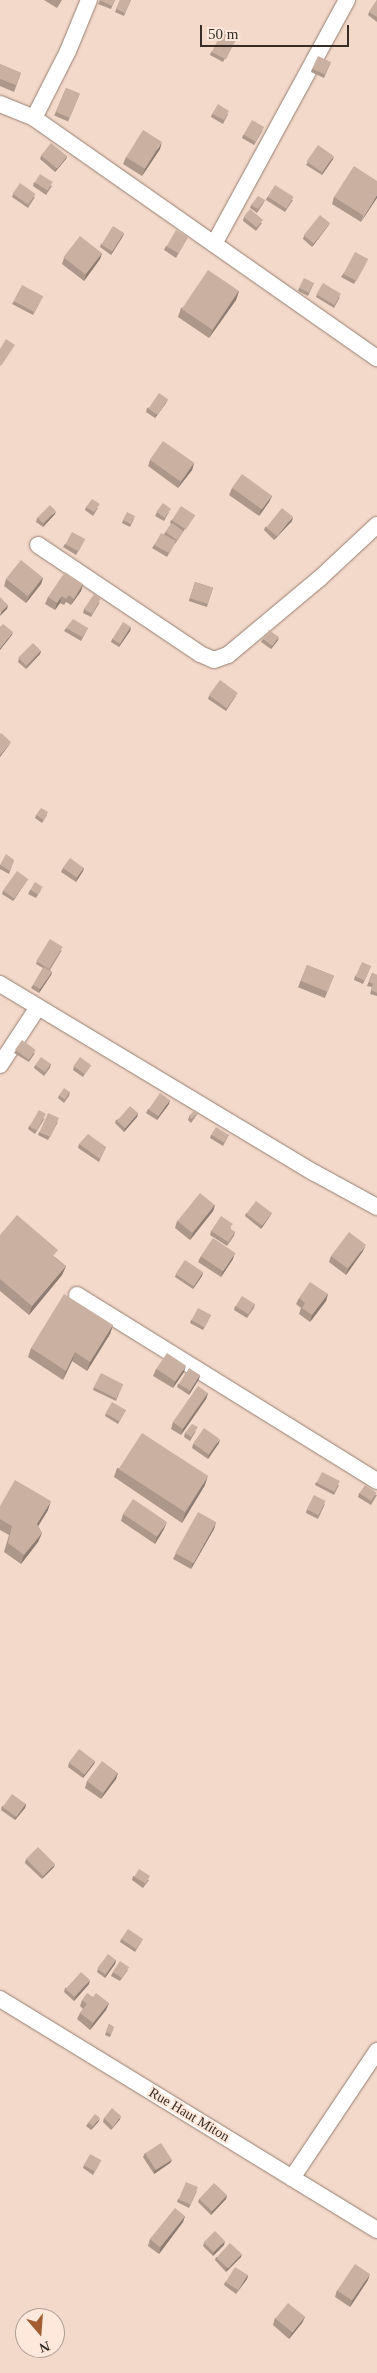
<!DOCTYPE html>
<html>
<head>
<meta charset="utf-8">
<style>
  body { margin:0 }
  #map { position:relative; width:377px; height:2373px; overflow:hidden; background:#f3d9ca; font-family:"Times New Roman",serif }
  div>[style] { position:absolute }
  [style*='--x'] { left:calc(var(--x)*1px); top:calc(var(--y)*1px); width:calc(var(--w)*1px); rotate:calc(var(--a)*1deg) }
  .roads { filter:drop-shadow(0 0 1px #957e70) drop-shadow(0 0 1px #957e70) }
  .minor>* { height:16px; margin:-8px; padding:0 8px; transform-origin:8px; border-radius:8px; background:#fff }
  .wall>* { inset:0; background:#ad978a; transform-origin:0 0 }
  .shaded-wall>* { inset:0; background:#8d7b71 }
  .building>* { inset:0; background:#c9b0a1; transform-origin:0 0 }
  span { translate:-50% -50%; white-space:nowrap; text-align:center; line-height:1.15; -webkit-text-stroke:4px #fde8db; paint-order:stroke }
  .street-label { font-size:14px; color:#372d27 }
  .north { position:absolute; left:15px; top:2308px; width:50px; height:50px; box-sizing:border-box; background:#fde8db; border:1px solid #ae9d93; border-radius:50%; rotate:162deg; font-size:14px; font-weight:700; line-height:20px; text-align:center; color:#372d27 }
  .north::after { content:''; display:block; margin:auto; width:18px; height:22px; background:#a25e30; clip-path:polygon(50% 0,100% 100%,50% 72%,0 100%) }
  .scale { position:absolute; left:200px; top:25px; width:149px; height:22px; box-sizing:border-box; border:2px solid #372d27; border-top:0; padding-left:6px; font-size:15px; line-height:18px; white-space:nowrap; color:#372d27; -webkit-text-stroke:4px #fde8db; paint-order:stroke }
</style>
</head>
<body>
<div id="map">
  <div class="roads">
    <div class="minor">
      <i style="--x:89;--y:0;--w:55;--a:112.4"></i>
      <i style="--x:68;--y:51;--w:75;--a:116.9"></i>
      <i style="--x:34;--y:118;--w:419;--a:35"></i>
      <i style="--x:0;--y:104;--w:37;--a:22"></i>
      <i style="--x:214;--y:244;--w:278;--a:-61.4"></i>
      <i style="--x:38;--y:545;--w:195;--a:33.9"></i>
      <i style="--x:200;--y:654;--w:15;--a:23"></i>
      <i style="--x:214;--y:660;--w:15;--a:-20"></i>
      <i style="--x:228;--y:655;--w:119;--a:-39.9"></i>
      <i style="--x:319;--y:579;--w:79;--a:-43"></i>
      <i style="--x:0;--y:984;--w:367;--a:31"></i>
      <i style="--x:315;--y:1173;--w:71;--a:28.7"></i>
      <i style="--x:0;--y:1065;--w:69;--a:-56.8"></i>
      <i style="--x:77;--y:1295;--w:353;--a:31.8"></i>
      <i style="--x:0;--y:1999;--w:442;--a:31.5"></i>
      <i style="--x:292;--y:2178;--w:153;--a:-56.2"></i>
    </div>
  </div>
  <div class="wall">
    <i style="clip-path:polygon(44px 0,62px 0,57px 8px)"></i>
    <i style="clip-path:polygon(100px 0,115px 0,111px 9px,98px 4px)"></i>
    <i style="clip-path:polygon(120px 0,131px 0,124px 16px,115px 12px)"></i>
    <i style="clip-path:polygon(377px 0,377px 22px,368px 15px,369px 12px)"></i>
    <i style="clip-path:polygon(237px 37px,223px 62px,210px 55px,211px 52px)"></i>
    <i style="clip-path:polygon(331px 62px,324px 78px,311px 72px,312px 69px)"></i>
    <i style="clip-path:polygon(0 64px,21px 73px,14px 92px,0 86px)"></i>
    <i style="left:66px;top:88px;width:15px;height:30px;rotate:23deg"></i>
    <i style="clip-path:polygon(212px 114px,228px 114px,223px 124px,211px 117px)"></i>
    <i style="clip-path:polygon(263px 130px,254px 145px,242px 138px,243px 135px)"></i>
    <i style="clip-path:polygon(160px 149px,142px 176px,123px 164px,126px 157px)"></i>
    <i style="clip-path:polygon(41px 156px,67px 156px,66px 159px,55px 172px,40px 159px)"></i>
    <i style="clip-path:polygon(333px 159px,322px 175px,306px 165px,308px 162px)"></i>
    <i style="clip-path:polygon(377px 181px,361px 222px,332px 204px,334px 197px)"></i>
    <i style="clip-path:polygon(34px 182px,52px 186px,46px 195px,33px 186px)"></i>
    <i style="clip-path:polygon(13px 194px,35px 197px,28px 208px,12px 197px)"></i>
    <i style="clip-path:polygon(267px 197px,293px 200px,285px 212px,266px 200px)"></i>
    <i style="clip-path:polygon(265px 200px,263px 204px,257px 213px,250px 208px,251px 205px)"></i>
    <i style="clip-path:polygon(244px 217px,262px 223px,256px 231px,243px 221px)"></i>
    <i style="clip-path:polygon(328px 226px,312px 247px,303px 239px,304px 236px)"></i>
    <i style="clip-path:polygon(124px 233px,123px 236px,111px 255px,100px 247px,101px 244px)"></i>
    <i style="clip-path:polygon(188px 237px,176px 258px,164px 250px,166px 246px)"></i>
    <i style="clip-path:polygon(102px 253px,100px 259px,84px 281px,62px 264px,64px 258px)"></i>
    <i style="clip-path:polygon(366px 263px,354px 284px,341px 277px,343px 274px)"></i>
    <i style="clip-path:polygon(314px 283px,308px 296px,298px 291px,299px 288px)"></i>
    <i style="clip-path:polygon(239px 291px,236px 300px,209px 338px,178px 317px,181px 308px)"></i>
    <i style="clip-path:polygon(317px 294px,340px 297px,334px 308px,316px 297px)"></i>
    <i style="clip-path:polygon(43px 296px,33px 315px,12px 304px,14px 301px)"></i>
    <i style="clip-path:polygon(166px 403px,155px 418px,146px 412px,147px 408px)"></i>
    <i style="clip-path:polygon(150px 460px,194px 463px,192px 470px,178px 488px,148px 466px)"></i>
    <i style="clip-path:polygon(232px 488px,272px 496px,269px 502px,259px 516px,229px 495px)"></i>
    <i style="clip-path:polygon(86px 507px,98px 508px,93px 516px,85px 510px)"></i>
    <i style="clip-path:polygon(157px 512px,169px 512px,164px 521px,155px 516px)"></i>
    <i style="clip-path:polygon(55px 514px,43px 527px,36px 522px,37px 518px)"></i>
    <i style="clip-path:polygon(195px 515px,193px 518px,183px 532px,175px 544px,175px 543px,167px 557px,152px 548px,154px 545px,164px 534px,171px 524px,170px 523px,171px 520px)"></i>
    <i style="clip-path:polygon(134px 519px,130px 527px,122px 523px,123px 520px)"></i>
    <i style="clip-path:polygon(292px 521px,274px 540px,264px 530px,265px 527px)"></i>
    <i style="clip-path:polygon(85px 539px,76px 555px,63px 547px,65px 544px)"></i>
    <i style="clip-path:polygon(43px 578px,41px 584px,26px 603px,4px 586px,6px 579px)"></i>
    <i style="left:195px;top:582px;width:19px;height:20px;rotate:18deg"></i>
    <i style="clip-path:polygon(83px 584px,81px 591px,71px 605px,66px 602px,64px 605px,60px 603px,55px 610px,45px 604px,48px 597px)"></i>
    <i style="clip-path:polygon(100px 602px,91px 617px,83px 613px,84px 609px)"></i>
    <i style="clip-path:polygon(131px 627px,130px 631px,119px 647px,111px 642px,112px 639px)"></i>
    <i style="clip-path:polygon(66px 628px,88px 628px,81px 641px,64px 631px)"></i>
    <i style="clip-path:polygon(263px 639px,278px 640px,271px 649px,261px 642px)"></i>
    <i style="clip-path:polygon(41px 651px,40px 654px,26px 669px,18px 662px,19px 658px)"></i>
    <i style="clip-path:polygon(209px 696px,236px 696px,226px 711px,208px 699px)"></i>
    <i style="clip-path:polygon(36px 815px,47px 815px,42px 823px,35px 818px)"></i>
    <i style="clip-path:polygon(14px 860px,9px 874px,0 869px,0 865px)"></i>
    <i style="clip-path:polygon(63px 868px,84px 868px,83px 871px,76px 882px,61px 872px)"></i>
    <i style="clip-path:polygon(26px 882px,13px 901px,2px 894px,3px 891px)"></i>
    <i style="clip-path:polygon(30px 890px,41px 890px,36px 898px,28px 894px)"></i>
    <i style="clip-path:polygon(62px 950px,50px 970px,52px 972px,51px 975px,39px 993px,31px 988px,33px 985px,43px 968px,36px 964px,37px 961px)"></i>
    <i style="left:307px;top:965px;width:29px;height:24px;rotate:22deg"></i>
    <i style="clip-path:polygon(371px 966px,363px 984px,354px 980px,355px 976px)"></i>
    <i style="clip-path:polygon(372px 973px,377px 975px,377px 996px,370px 994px,372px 987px,367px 986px)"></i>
    <i style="clip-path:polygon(16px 1050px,35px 1053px,29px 1062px,14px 1053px)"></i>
    <i style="clip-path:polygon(51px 1064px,50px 1068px,44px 1076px,34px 1068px,35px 1065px)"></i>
    <i style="clip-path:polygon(91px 1065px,83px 1077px,73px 1070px,74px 1066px)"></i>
    <i style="clip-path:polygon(70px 1092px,69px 1096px,64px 1103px,58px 1098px,59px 1095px)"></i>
    <i style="clip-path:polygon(169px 1104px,157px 1120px,146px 1113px,148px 1109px)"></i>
    <i style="clip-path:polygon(138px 1113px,137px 1117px,124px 1132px,115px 1123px,116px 1120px)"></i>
    <i style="clip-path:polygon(198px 1113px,196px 1116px,191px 1123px,188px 1120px,189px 1117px)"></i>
    <i style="clip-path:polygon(45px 1118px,35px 1134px,28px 1129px,29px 1126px)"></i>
    <i style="clip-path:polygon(58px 1122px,48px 1140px,38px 1135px,39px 1132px)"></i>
    <i style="clip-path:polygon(211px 1135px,229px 1135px,223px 1146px,210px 1138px)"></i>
    <i style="clip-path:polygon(79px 1144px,106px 1147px,99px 1162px,78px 1148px)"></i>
    <i style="clip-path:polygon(215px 1205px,213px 1211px,190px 1240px,175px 1228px,177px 1221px)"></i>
    <i style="clip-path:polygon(246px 1213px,272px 1213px,270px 1216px,261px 1229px,245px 1216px)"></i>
    <i style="clip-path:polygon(231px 1227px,230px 1229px,235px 1232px,234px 1236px,227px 1246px,210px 1235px,211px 1231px)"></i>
    <i style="clip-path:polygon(0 1235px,55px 1257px,66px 1266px,62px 1275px,29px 1315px,0 1291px)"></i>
    <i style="clip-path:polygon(363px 1251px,346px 1275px,329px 1262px,331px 1256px)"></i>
    <i style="clip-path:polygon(201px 1256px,233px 1259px,221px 1277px,198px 1262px)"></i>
    <i style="clip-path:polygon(203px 1272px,202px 1276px,193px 1289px,175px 1277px,176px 1274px)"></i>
    <i style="clip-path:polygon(328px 1294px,326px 1301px,310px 1322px,299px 1314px,301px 1308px,296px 1304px,299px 1298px)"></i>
    <i style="clip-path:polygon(255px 1304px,254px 1308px,247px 1318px,234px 1310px,235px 1306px)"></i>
    <i style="clip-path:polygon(211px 1315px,203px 1330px,190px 1323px,191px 1320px)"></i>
    <i style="clip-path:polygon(113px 1325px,110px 1334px,87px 1371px,72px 1361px,63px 1380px,28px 1357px,31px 1348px)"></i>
    <i style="clip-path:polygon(156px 1369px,184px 1372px,173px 1388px,153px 1376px)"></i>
    <i style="clip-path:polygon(200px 1375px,199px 1379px,189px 1395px,177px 1387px,178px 1384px)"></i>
    <i style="clip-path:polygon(123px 1384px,116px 1401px,93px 1390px,94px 1387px)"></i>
    <i style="clip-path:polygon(208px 1393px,206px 1399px,181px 1435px,171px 1429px,173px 1422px)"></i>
    <i style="clip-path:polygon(126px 1410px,118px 1424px,105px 1416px,106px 1413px)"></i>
    <i style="clip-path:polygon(196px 1431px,190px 1441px,184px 1437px,185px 1433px)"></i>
    <i style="clip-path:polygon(219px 1443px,208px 1459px,192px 1448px,193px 1444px)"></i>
    <i style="clip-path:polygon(117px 1468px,205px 1485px,182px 1523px,114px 1477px)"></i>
    <i style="clip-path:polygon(316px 1482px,339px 1485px,334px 1495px,315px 1485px)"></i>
    <i style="clip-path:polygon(359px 1493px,377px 1495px,371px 1505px,358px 1497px)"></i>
    <i style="clip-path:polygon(325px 1504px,318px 1519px,306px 1513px,307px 1509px)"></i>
    <i style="clip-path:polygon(0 1506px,48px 1510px,38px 1526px,42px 1533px,38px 1542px,21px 1564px,4px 1552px,9px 1535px,0 1530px)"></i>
    <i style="clip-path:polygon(123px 1514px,164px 1529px,155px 1544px,121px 1521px)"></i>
    <i style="clip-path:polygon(216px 1522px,214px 1529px,191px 1569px,173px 1559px,176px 1553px)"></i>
    <i style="clip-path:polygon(95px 1761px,94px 1764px,83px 1778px,68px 1767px,69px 1763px)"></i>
    <i style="clip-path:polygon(118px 1773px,116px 1779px,101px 1799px,85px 1788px,87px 1781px)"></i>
    <i style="clip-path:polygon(26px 1804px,25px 1808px,15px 1820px,1px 1810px,2px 1806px)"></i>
    <i style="clip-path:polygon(26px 1859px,54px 1867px,42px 1879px,25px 1863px)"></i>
    <i style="clip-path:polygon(133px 1876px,149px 1880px,143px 1888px,132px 1880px)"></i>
    <i style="clip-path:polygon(121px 1939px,143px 1939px,135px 1952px,120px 1942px)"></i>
    <i style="clip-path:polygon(116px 1960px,115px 1964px,105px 1978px,97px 1972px,98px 1969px)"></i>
    <i style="clip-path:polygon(128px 1970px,120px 1981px,111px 1976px,113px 1972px)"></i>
    <i style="clip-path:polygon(89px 1984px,74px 2001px,64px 1992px,65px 1988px)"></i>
    <i style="clip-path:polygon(82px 2000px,109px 2003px,106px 2010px,90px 2030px,77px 2019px,80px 2013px,83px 2009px,80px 2006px)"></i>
    <i style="clip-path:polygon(109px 2024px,114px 2027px,110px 2037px,105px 2035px)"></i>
    <i style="clip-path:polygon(104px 2118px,120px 2119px,111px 2130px,103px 2122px)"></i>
    <i style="clip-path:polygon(99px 2121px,91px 2130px,86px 2126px,88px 2123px)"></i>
    <i style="clip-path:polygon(145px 2153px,172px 2160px,170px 2163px,154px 2174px,143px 2157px)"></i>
    <i style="clip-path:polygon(101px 2160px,93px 2175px,83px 2168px,84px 2165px)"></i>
    <i style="clip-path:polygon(197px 2191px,189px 2208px,177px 2202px,178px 2199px)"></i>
    <i style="clip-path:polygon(227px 2195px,226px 2199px,211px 2215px,198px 2202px,199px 2199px)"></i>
    <i style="clip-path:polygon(185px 2216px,183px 2222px,159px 2254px,148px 2246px,150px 2239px)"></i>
    <i style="clip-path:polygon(204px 2243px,224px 2245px,213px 2256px,203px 2246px)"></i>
    <i style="clip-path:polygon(216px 2257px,241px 2257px,226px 2272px,215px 2260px)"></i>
    <i style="clip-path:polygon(248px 2275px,247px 2279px,236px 2294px,224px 2285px,225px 2282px)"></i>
    <i style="clip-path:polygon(368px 2280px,350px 2307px,335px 2297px,337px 2290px)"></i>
    <i style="clip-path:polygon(305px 2317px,302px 2323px,289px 2339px,273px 2325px,275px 2318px)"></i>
  </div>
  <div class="shaded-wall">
    <i style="clip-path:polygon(162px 142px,160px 149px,142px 176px,145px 169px)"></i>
    <i style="clip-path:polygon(67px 156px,66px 159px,55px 172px,56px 169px)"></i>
    <i style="clip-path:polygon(334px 156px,333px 159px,322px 175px,323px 172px)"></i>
    <i style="clip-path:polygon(377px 195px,377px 198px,361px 222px,364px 216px)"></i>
    <i style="clip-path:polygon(330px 223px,328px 226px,312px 247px,314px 243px)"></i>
    <i style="clip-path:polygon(124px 233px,123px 236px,111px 255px,112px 251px)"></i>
    <i style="clip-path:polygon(102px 253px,100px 259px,84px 281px,86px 274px)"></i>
    <i style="clip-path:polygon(239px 291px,236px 300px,209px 338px,213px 330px)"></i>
    <i style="clip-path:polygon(168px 399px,166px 403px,155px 418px,156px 415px)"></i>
    <i style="clip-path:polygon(194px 463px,192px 470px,178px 488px,181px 482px)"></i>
    <i style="clip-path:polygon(272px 496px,269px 502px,259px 516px,261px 510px)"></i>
    <i style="clip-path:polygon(56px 511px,55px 514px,43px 527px,44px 524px)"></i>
    <i style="clip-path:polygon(293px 517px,292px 521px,274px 540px,276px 537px)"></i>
    <i style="clip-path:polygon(43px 578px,41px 584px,26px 603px,29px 597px)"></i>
    <i style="clip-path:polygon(83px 584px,81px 591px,71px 605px,74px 599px)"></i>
    <i style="clip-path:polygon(62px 596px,60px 603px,55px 610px,57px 603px)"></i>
    <i style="clip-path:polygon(8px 605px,7px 609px,0 616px,1px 612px)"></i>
    <i style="clip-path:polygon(131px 627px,130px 631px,119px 647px,120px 644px)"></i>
    <i style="clip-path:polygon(13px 632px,12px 635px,0 650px,0 648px)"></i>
    <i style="clip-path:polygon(279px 637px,278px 640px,271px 649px,272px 646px)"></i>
    <i style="clip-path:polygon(41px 651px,40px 654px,26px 669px,28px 666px)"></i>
    <i style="clip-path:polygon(11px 742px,9px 745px,0 757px,0 755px)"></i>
    <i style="clip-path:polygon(84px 868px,83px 871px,76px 882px,77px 878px)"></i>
    <i style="clip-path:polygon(28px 879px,26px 882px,13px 901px,14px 898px)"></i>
    <i style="clip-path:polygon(52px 972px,51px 975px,39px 993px,40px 989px)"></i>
    <i style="clip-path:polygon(170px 1100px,169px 1104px,157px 1120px,158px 1117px)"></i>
    <i style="clip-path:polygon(138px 1113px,137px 1117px,124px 1132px,125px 1128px)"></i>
    <i style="clip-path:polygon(215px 1205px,213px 1211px,190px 1240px,193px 1233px)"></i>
    <i style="clip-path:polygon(272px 1213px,270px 1216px,261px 1229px,262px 1225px)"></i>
    <i style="clip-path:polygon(366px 1245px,363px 1251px,346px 1275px,348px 1269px)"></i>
    <i style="clip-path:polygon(235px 1253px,233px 1259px,221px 1277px,223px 1271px)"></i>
    <i style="clip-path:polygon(66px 1266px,62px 1275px,29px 1315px,32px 1306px)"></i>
    <i style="clip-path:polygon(203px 1272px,202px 1276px,193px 1289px,194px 1286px)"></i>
    <i style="clip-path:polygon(328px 1294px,326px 1301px,310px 1322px,312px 1315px)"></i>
    <i style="clip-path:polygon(113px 1325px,110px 1334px,87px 1371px,90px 1362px)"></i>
    <i style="clip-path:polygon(75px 1352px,72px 1361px,63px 1380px,66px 1371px)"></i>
    <i style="clip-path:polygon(186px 1366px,184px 1372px,173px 1388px,175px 1382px)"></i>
    <i style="clip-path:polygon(200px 1375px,199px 1379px,189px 1395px,190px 1391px)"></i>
    <i style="clip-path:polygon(208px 1393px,206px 1399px,181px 1435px,183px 1429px)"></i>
    <i style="clip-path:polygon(220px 1439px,219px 1443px,208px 1459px,209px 1455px)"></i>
    <i style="clip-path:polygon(208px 1476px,205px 1485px,182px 1523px,185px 1514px)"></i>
    <i style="clip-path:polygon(51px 1501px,48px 1510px,34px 1533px,37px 1524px)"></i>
    <i style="clip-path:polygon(167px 1522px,164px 1529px,155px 1544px,157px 1537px)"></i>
    <i style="clip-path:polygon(216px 1522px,214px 1529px,191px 1569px,193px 1563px)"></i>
    <i style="clip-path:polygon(42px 1533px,38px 1542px,21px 1564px,24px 1555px)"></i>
    <i style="clip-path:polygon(95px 1761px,94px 1764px,83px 1778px,84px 1775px)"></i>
    <i style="clip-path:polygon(118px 1773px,116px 1779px,101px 1799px,104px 1793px)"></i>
    <i style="clip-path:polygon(26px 1804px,25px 1808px,15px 1820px,16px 1816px)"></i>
    <i style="clip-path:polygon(55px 1864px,54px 1867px,42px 1879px,44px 1876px)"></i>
    <i style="clip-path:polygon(116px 1960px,115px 1964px,105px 1978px,106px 1975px)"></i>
    <i style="clip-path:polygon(90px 1980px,89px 1984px,74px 2001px,75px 1997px)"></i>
    <i style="clip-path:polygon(109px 2003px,106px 2010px,90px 2030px,93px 2023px)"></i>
    <i style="clip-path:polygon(121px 2116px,120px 2119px,111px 2130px,113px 2127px)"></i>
    <i style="clip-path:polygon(100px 2118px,99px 2121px,91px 2130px,93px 2127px)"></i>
    <i style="clip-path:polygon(172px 2160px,170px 2163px,154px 2174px,155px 2170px)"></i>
    <i style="clip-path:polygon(227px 2195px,226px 2199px,211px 2215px,212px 2211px)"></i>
    <i style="clip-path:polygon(185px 2216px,183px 2222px,159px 2254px,161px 2247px)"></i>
    <i style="clip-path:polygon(225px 2241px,224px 2245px,213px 2256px,214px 2252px)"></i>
    <i style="clip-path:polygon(242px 2254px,241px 2257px,226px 2272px,227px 2268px)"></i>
    <i style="clip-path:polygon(370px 2274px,368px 2280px,350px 2307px,352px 2301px)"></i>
    <i style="clip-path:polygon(248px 2275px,247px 2279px,236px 2294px,238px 2291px)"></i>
    <i style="clip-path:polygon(305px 2317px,302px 2323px,289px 2339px,292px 2332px)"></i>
  </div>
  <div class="building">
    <i style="clip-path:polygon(99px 0,115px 0,112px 6px)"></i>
    <i style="clip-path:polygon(120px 0,131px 0,125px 13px,116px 9px)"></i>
    <i style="clip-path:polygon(377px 0,377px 17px,369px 12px)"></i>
    <i style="left:223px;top:30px;width:16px;height:25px;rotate:27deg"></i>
    <i style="left:318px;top:56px;width:14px;height:14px;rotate:25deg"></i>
    <i style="clip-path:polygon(0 64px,21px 73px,16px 85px,0 79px)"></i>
    <i style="left:66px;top:88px;width:15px;height:26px;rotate:23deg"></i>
    <i style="clip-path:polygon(218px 104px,229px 111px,224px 120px,212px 114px)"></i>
    <i style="left:252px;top:120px;width:14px;height:17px;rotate:30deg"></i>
    <i style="left:143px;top:130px;width:22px;height:32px;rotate:32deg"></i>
    <i style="left:51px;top:143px;width:21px;height:16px;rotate:39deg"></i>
    <i style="left:318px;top:145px;width:19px;height:20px;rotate:35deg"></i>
    <i style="clip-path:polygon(354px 166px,377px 181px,377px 195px,364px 216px,334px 197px)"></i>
    <i style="left:40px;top:174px;width:15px;height:10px;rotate:32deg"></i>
    <i style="left:20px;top:183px;width:19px;height:13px;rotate:35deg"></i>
    <i style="left:275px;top:185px;width:22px;height:14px;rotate:32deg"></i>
    <i style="clip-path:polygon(258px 196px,265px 200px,258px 209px,251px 205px)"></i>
    <i style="left:250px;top:209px;width:17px;height:10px;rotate:40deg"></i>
    <i style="left:320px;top:215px;width:13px;height:26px;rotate:39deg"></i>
    <i style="left:113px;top:226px;width:13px;height:22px;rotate:32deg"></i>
    <i style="left:176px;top:230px;width:14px;height:19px;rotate:30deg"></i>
    <i style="left:80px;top:236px;width:28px;height:27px;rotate:38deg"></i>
    <i style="left:355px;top:252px;width:15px;height:25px;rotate:28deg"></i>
    <i style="left:208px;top:270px;width:37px;height:47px;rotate:34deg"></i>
    <i style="left:304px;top:278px;width:11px;height:11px;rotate:27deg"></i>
    <i style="left:323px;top:283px;width:21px;height:13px;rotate:31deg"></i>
    <i style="left:22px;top:285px;width:24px;height:18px;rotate:28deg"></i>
    <i style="clip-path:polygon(6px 339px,15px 345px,1px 366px,0 365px,0 349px)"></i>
    <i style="left:159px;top:393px;width:11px;height:19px;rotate:34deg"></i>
    <i style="left:163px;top:441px;width:38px;height:23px;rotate:35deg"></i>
    <i style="left:242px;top:474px;width:37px;height:17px;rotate:36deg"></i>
    <i style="clip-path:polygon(92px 499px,100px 504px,94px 512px,86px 507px)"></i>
    <i style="left:163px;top:503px;width:10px;height:11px;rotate:37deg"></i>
    <i style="left:50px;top:505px;width:8px;height:18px;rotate:45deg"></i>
    <i style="left:181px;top:506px;width:17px;height:17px;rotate:33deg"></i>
    <i style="left:282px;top:508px;width:14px;height:25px;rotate:39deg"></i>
    <i style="left:127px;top:512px;width:9px;height:9px;rotate:27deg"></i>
    <i style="left:172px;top:523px;width:14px;height:11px;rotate:36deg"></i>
    <i style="left:72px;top:532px;width:15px;height:14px;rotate:28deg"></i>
    <i style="left:161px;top:533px;width:17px;height:14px;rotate:28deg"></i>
    <i style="left:21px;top:560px;width:28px;height:24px;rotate:39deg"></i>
    <i style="clip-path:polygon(65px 572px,83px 584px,74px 599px,69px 595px,66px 599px,62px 596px,57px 603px,48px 597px)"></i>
    <i style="left:195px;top:582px;width:19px;height:17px;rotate:18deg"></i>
    <i style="clip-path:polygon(94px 594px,101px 598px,92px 614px,84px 609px)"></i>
    <i style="clip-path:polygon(0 597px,8px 605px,1px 612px,0 612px)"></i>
    <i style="clip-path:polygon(73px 619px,88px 628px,82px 637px,66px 628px)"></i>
    <i style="left:123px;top:622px;width:9px;height:20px;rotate:32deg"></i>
    <i style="clip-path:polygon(3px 624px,13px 632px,0 648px,0 627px)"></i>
    <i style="left:269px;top:630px;width:12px;height:11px;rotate:35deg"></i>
    <i style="left:33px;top:643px;width:11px;height:21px;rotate:45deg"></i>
    <i style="left:220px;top:680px;width:22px;height:19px;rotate:36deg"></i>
    <i style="clip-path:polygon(1px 733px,11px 742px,0 755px,0 734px)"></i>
    <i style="clip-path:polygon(41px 808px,48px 812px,44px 820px,36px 815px)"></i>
    <i style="clip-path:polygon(6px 854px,14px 860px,10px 871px,0 865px)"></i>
    <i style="left:70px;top:858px;width:17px;height:12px;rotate:36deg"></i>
    <i style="left:17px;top:871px;width:14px;height:24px;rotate:36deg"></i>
    <i style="left:35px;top:882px;width:9px;height:9px;rotate:32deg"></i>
    <i style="left:50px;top:939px;width:15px;height:26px;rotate:32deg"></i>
    <i style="left:362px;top:962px;width:10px;height:16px;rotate:24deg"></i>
    <i style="left:307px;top:965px;width:29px;height:17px;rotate:22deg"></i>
    <i style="clip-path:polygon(44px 967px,52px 972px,40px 989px,33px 985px)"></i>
    <i style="clip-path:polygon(372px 973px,377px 975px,377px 993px,371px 990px,373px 984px,369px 982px)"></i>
    <i style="left:22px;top:1040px;width:17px;height:12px;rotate:36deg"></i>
    <i style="left:41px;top:1057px;width:12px;height:10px;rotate:35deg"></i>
    <i style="left:80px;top:1057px;width:14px;height:11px;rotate:36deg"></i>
    <i style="left:64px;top:1088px;width:7px;height:9px;rotate:34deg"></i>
    <i style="left:160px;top:1093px;width:12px;height:20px;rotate:35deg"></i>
    <i style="left:130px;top:1106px;width:11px;height:20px;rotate:41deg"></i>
    <i style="left:39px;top:1110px;width:8px;height:19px;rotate:30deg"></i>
    <i style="left:195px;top:1110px;width:4px;height:9px;rotate:45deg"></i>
    <i style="left:48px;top:1113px;width:12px;height:21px;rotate:24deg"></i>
    <i style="left:216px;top:1127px;width:15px;height:9px;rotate:32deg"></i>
    <i style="clip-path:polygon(88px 1134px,106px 1147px,100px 1159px,79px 1144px)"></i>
    <i style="left:200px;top:1193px;width:19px;height:36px;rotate:39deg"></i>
    <i style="left:256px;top:1201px;width:20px;height:16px;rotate:37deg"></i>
    <i style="clip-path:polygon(17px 1215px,58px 1250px,53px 1256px,66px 1266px,32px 1306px,0 1279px,0 1235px)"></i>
    <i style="clip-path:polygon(221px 1216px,233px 1224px,229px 1228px,235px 1232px,228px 1242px,211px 1231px)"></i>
    <i style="left:349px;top:1232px;width:21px;height:30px;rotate:37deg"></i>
    <i style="left:213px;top:1238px;width:27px;height:22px;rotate:34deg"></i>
    <i style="left:185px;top:1260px;width:22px;height:17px;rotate:34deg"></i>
    <i style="clip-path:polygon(310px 1282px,328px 1294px,312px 1315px,302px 1308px,305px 1303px,299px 1298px)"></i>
    <i style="clip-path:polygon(64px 1294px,113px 1325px,90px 1362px,75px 1352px,66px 1371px,31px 1348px)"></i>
    <i style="left:242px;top:1296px;width:15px;height:12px;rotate:32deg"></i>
    <i style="left:198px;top:1308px;width:15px;height:14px;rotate:28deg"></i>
    <i style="left:167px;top:1353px;width:23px;height:19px;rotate:34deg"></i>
    <i style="left:189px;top:1368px;width:13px;height:19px;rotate:32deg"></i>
    <i style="left:101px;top:1373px;width:25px;height:16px;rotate:27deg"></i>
    <i style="left:198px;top:1386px;width:12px;height:44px;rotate:35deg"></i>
    <i style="left:112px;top:1402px;width:16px;height:13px;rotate:30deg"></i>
    <i style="clip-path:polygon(192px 1424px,198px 1427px,191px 1437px,185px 1433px)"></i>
    <i style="left:204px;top:1428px;width:19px;height:19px;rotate:35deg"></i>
    <i style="left:142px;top:1433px;width:79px;height:43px;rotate:33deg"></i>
    <i style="left:322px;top:1472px;width:20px;height:12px;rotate:27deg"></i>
    <i style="clip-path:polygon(15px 1480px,51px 1501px,37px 1524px,42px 1533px,24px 1555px,8px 1543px,12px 1526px,0 1519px,0 1506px)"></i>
    <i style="left:365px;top:1485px;width:14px;height:10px;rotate:34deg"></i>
    <i style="left:314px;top:1495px;width:13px;height:16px;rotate:27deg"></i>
    <i style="left:133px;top:1499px;width:41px;height:18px;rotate:34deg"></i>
    <i style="left:198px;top:1512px;width:21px;height:47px;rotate:29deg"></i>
    <i style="left:79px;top:1749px;width:20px;height:17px;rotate:37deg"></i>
    <i style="left:102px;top:1761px;width:20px;height:25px;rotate:37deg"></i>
    <i style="left:12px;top:1794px;width:17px;height:16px;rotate:36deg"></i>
    <i style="left:38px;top:1847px;width:24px;height:17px;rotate:45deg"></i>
    <i style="left:139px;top:1869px;width:13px;height:9px;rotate:32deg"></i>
    <i style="left:128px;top:1929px;width:18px;height:12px;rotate:34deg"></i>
    <i style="left:108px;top:1954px;width:10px;height:18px;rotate:37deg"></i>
    <i style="left:120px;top:1961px;width:11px;height:13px;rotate:34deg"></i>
    <i style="left:81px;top:1972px;width:12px;height:23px;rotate:42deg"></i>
    <i style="clip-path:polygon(87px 1993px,93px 1997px,96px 1993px,109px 2003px,93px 2023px,80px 2013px,87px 2004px,82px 2000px)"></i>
    <i style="clip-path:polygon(109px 2024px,114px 2027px,111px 2034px,106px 2032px)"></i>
    <i style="clip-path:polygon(112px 2108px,121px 2116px,113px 2127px,104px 2118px)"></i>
    <i style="left:95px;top:2114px;width:6px;height:11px;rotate:39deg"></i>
    <i style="left:161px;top:2143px;width:20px;height:19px;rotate:57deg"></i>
    <i style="left:90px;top:2154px;width:13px;height:13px;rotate:29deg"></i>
    <i style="left:186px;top:2182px;width:13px;height:19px;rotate:23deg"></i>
    <i style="left:214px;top:2183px;width:18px;height:22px;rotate:43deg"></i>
    <i style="left:175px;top:2208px;width:13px;height:40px;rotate:39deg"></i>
    <i style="left:215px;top:2231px;width:14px;height:16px;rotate:45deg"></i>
    <i style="left:230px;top:2243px;width:16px;height:20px;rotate:43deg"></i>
    <i style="left:355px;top:2264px;width:18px;height:32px;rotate:34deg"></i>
    <i style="left:235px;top:2267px;width:15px;height:18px;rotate:32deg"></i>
    <i style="left:288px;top:2303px;width:22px;height:20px;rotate:39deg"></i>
  </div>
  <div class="street-label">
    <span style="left:189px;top:2115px;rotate:31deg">Rue Haut Miton</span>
  </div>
  <div class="north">N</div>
  <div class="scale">50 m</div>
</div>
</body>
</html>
